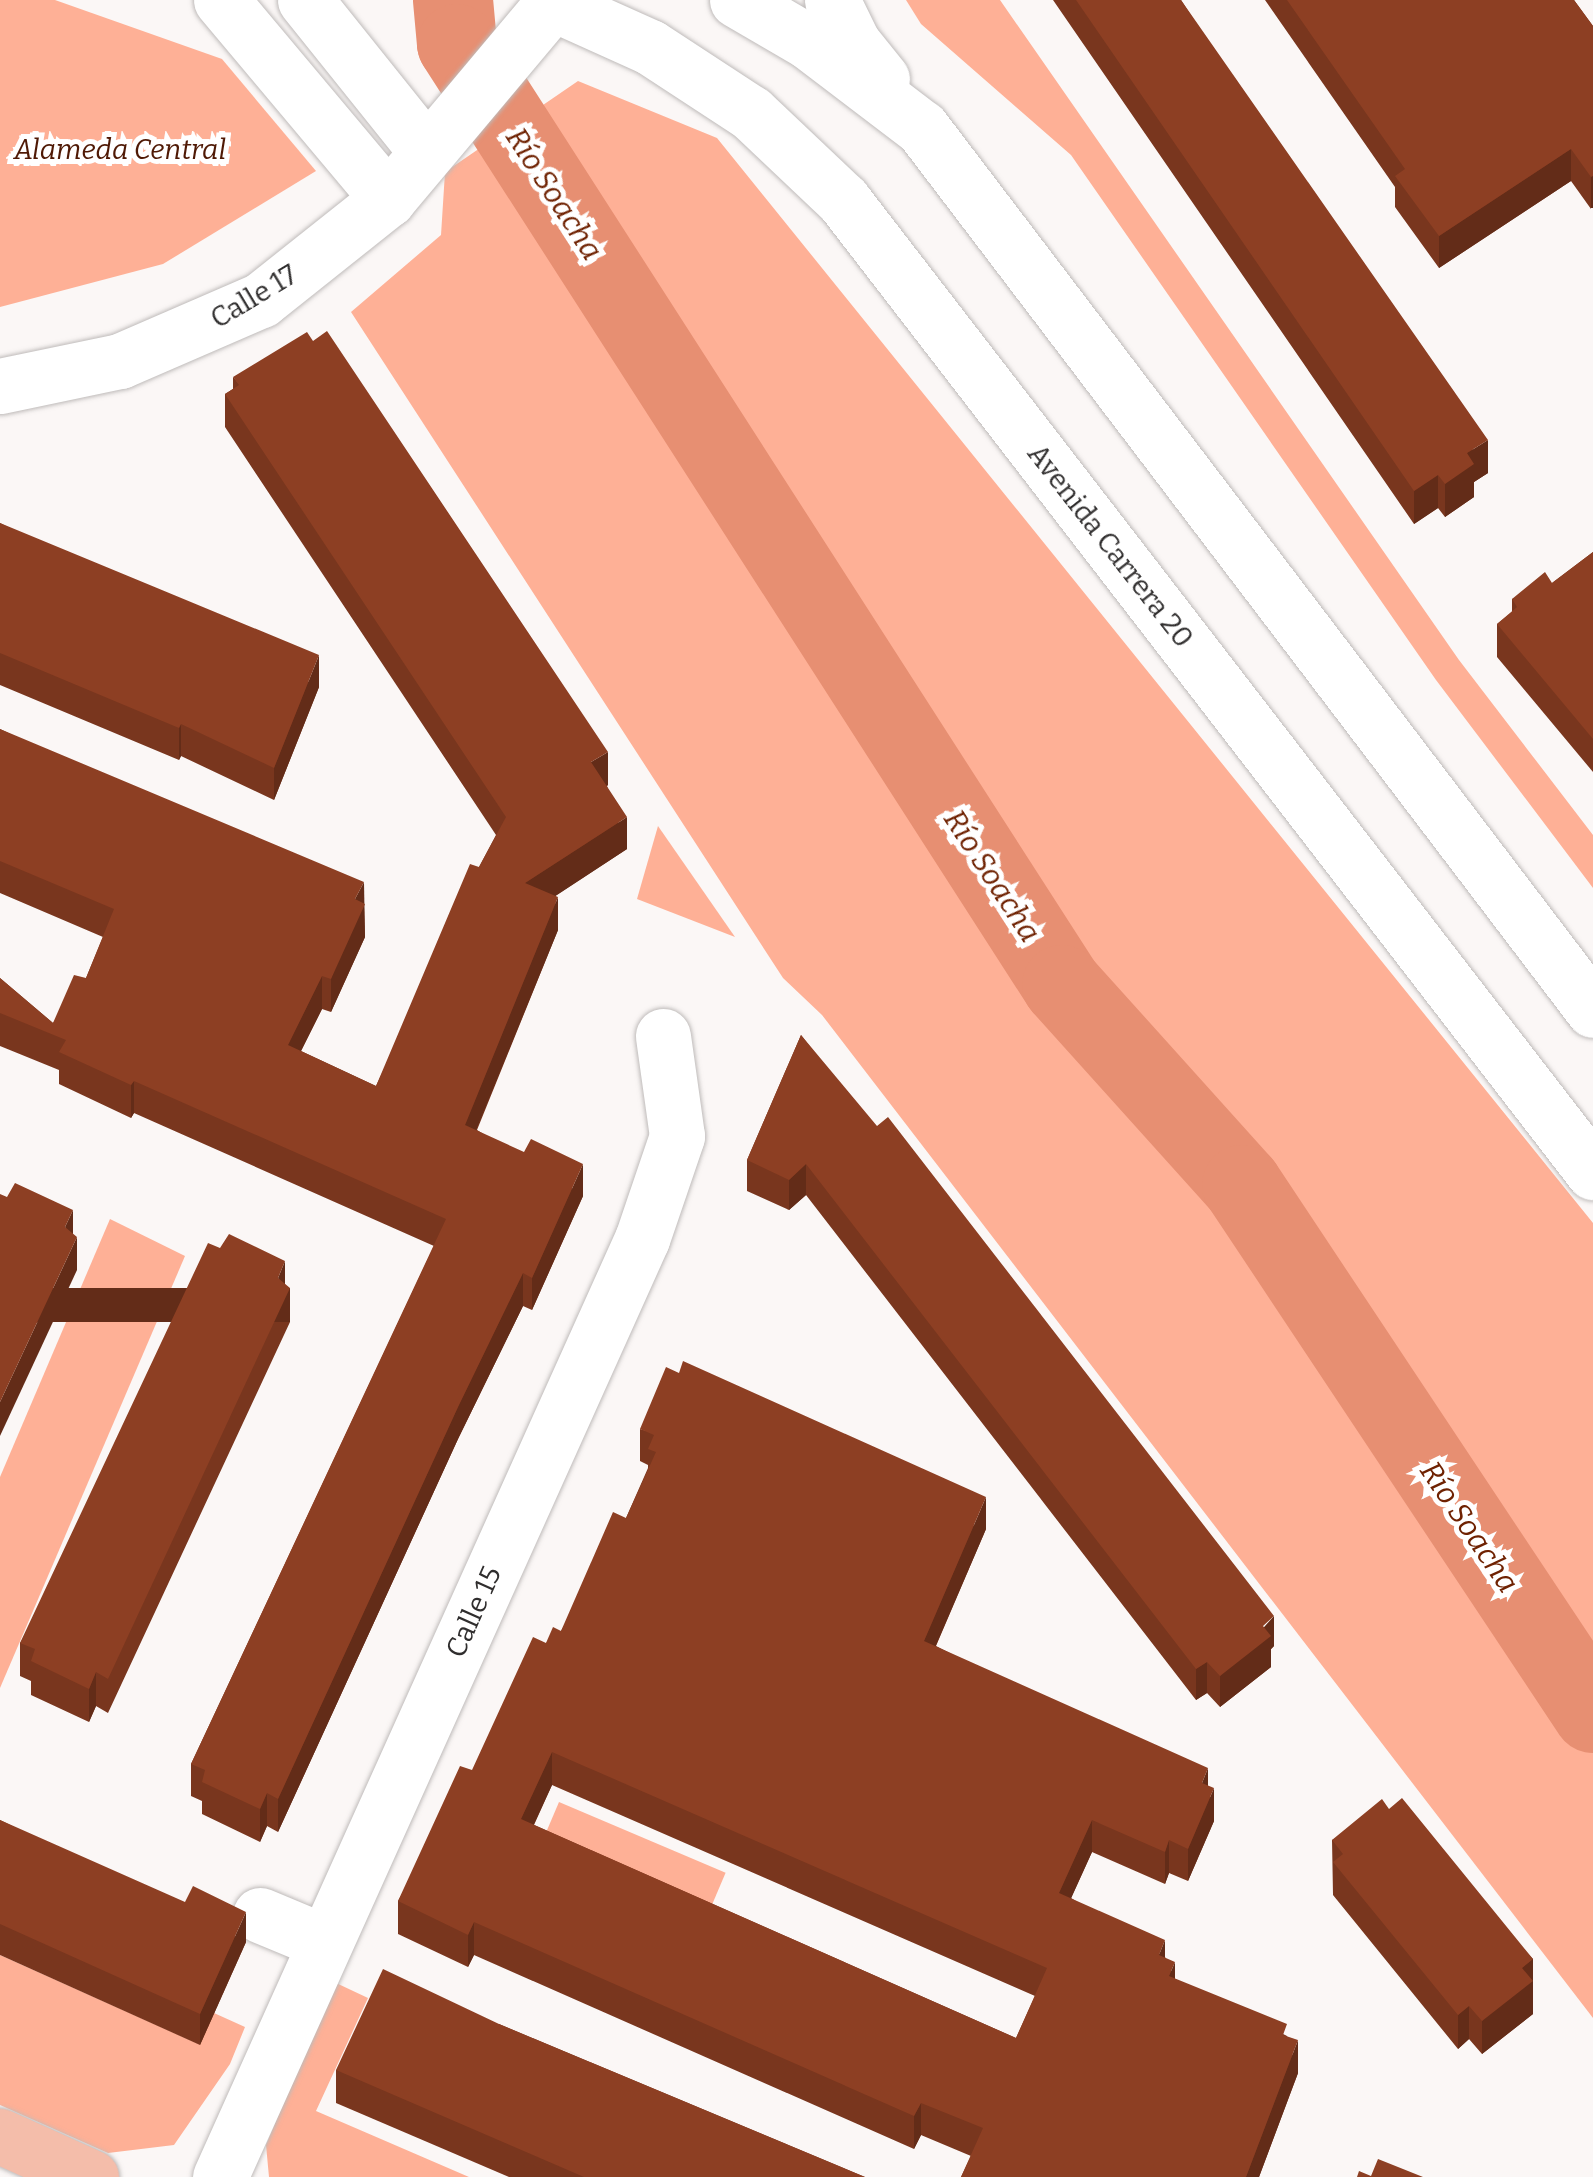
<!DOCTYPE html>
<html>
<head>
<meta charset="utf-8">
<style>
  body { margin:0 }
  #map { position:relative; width:1593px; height:2177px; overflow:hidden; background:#fbf7f6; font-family:Bitter,serif }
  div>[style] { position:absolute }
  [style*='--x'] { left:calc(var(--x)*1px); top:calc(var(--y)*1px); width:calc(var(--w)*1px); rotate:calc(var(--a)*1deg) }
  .green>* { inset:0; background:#feb096; transform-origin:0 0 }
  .river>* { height:80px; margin:-40px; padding:0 40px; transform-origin:40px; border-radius:40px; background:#e78f72 }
  .roads { filter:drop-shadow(0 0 2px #bfbbba) drop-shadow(0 0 2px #bfbbba) }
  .minor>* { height:55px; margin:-27.5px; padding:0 27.5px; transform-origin:27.5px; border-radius:27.5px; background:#fff }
  .major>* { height:55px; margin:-27.5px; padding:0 27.5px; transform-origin:27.5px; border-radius:27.5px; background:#f4bdaa }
  .wall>* { inset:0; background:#79361e }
  .shaded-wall>* { inset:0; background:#632c18; transform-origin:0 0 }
  .building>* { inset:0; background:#8d3f23 }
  span { translate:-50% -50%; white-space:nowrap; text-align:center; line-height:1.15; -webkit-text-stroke:10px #fff; paint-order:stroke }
  .park-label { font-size:28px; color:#4f1905; font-style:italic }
  .street-label { font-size:28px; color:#302e2e }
  .water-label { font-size:30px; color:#6f2202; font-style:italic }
</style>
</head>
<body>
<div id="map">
  <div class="green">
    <i style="clip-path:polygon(0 0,55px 0,222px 59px,316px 171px,163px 264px,0 307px)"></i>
    <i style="clip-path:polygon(906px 0,1000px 0,1459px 660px,1593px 835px,1593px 888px,1436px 680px,1071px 155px,921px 24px)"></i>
    <i style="clip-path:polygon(578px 81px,717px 138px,1593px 1223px,1593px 2018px,822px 1015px,783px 978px,351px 312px,441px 235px,445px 172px)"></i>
    <i style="clip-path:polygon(658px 826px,735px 937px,637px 899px)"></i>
    <i style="clip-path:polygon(110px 1219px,185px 1256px,0 1688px,0 1477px)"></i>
    <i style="left:559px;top:1802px;width:181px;height:53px;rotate:23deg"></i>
    <i style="clip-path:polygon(0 1955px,199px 2044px,214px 2013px,245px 2027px,230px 2064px,174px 2145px,108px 2153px,0 2105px)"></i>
    <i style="clip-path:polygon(334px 1982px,368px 1998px,316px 2111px,469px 2177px,269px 2177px,266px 2145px)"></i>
  </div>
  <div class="river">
    <i style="--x:453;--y:0;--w:44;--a:84.8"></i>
    <i style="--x:457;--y:44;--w:1119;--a:57.26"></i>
    <i style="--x:1062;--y:985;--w:269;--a:48"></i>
    <i style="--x:1242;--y:1185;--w:634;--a:56.39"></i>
  </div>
  <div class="roads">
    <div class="minor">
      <i style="--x:221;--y:0;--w:260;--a:50"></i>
      <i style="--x:305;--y:0;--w:193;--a:51.3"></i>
      <i style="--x:737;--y:0;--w:83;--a:30.3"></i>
      <i style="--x:809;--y:42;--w:142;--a:37.3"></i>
      <i style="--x:922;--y:128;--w:1108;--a:52.74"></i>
      <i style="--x:832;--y:0;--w:48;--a:64"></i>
      <i style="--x:853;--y:43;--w:46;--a:51.1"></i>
      <i style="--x:552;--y:3;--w:107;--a:24.2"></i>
      <i style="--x:650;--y:47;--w:121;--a:33.2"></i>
      <i style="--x:751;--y:113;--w:127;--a:43.4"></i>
      <i style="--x:843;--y:200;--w:1228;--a:52.35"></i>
      <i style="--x:0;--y:386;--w:123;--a:-11.8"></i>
      <i style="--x:120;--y:361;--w:154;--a:-23.4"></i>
      <i style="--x:261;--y:300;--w:162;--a:-38.5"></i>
      <i style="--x:388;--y:199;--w:260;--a:-50"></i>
      <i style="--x:260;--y:1915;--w:70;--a:22.6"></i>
      <i style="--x:220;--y:2177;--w:1029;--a:-65.78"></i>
      <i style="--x:642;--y:1239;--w:109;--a:-71.2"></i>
      <i style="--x:677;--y:1136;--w:101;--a:-98"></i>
    </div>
    <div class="major">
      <i style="--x:0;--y:2136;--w:100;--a:24.3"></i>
    </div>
  </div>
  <div class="wall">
    <i style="clip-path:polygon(1053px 0,1181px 0,1488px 473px,1474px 482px,1474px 497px,1445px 517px,1438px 508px,1414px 524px)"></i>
    <i style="clip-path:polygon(1265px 0,1574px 0,1593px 26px,1591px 209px,1571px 181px,1439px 268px,1395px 207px,1395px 187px)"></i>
    <i style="clip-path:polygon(233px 377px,608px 785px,607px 786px,627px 849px,555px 896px,558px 930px,477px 1130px,583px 1196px,532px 1310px,523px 1306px,458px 1439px,278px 1832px,267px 1826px,260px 1842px,202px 1814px,202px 1801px,191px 1796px,191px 1764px,434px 1246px,134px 1113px,131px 1118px,59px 1084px,59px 1070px,0 1046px,0 978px,53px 1023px,86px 978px,103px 937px,0 893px,0 729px,364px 904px,365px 937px,331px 1012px,322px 1009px,301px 1051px,376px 1086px,479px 867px,496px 835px,225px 427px,225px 394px,233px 389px)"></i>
    <i style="clip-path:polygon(0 523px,319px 687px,274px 800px,181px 756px,179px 760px,0 685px)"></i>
    <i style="clip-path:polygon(1593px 552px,1593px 772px,1497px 657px,1497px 624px,1512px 612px,1512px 599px,1552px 583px)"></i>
    <i style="clip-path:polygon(801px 1035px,1274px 1646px,1271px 1649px,1271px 1667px,1220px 1707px,1207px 1693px,1196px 1700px,806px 1195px,789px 1210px,747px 1191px,747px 1160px)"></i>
    <i style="clip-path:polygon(285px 1284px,290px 1322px,108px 1713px,96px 1706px,89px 1722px,31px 1695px,31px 1681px,20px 1676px,20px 1643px)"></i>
    <i style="clip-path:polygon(evenodd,640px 1429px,986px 1529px,936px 1646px,1208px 1786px,1214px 1821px,1188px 1881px,1169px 1873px,1165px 1884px,1092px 1852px,1071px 1898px,1165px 1957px,1175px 1979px,1287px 2036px,1298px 2073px,1259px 2177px,961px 2177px,971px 2156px,921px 2135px,914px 2149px,474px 1955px,468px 1967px,398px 1934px,398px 1901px,546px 1643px,561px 1631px,626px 1518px,648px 1468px,648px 1465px,640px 1461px,640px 1429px,552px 1785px,1035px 1996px,1016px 2038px,534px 1825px,552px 1785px)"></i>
    <i style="clip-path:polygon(1389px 1809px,1533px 1959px,1533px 2014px,1482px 2054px,1469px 2039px,1458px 2049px,1333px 1895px,1332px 1840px)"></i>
    <i style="clip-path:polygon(0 1820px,246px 1942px,200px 2045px,0 1955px)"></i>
    <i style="clip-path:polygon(499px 2024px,865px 2177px,509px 2177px,336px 2103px,336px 2070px)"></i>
  </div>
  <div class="shaded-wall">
    <i style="clip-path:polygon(1571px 149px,1571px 181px,1439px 268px,1439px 236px)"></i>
    <i style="left:1593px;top:176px;width:32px;height:2px;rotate:90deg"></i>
    <i style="clip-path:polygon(1488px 440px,1488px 473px,1474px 482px,1474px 497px,1445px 517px,1445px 484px,1467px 453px)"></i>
    <i style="clip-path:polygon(1438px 475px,1438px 508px,1414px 524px,1414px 491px)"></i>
    <i style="clip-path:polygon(319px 655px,319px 687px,274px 800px,274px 768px)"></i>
    <i style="clip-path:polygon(181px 724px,181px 756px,179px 760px,179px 728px)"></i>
    <i style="clip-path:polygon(608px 752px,608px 785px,591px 794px,591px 762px)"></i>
    <i style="clip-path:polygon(627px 817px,627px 849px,525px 916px,525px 883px)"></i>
    <i style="clip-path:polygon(364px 882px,365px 937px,331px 1012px,331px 979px,355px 899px)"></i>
    <i style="clip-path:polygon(558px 897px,558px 930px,465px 1157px,465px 1125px)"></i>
    <i style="clip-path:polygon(322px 976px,322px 1009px,288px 1077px,288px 1045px)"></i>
    <i style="clip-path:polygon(134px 1081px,134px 1113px,131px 1118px,131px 1085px)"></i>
    <i style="clip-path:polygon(583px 1164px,583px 1196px,532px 1310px,532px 1278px)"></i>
    <i style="clip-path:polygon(806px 1164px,806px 1195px,789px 1210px,789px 1180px)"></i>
    <i style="clip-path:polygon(73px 1210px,73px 1244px,65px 1227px)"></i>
    <i style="clip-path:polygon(77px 1237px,77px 1270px,0 1436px,0 1402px)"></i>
    <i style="clip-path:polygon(285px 1261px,285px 1295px,278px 1278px)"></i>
    <i style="clip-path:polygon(523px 1273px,523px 1306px,458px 1439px,278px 1832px,278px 1799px,458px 1407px)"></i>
    <i style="left:290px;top:1288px;width:34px;height:431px;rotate:90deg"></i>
    <i style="clip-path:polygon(986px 1497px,986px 1529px,924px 1673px,924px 1641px)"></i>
    <i style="clip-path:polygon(1274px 1616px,1274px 1646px,1271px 1649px,1271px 1667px,1220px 1707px,1220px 1676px)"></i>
    <i style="clip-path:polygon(1207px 1662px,1207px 1693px,1196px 1700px,1196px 1669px)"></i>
    <i style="clip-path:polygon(96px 1672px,96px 1706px,89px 1722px,89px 1689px)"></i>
    <i style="clip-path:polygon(552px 1752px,552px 1785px,521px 1852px,521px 1819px)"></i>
    <i style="clip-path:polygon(1208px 1768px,1208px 1801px,1202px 1783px)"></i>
    <i style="clip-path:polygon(1214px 1788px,1214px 1821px,1188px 1881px,1188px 1849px)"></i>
    <i style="clip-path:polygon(267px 1793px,267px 1826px,260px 1842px,260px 1809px)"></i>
    <i style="clip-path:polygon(1092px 1820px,1092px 1852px,1059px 1925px,1059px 1893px)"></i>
    <i style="clip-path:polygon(1169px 1840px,1169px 1873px,1165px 1884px,1165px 1852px)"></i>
    <i style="clip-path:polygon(246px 1912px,246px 1942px,200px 2045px,200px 2014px)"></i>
    <i style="clip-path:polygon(474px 1922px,474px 1955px,468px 1967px,468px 1935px)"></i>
    <i style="clip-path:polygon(1165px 1940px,1165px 1973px,1159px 1955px)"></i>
    <i style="clip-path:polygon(1533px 1959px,1533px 2014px,1482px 2054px,1482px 2021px,1522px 1968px)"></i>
    <i style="clip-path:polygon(1175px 1962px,1175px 1994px,1169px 1976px)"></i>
    <i style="clip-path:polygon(1469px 2006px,1469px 2039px,1458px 2049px,1458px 2015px)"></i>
    <i style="clip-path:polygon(1298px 2040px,1298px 2073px,1259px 2177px,1246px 2177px)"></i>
    <i style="clip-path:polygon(921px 2103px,921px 2135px,914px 2149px,914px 2116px)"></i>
  </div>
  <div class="building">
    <i style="clip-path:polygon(1076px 0,1181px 0,1488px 440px,1467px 453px,1474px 464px,1445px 484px,1438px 475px,1414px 491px)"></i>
    <i style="clip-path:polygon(1287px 0,1574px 0,1593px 26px,1593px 176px,1591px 177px,1571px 149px,1439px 236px,1395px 176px,1405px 169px)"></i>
    <i style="clip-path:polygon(327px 331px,608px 752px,591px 762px,627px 817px,525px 883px,558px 897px,465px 1125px,524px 1152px,531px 1139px,583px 1164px,532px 1278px,523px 1273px,458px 1407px,278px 1799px,267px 1793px,260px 1809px,202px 1782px,205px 1770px,191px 1764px,446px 1219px,134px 1081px,131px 1085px,59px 1052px,66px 1040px,0 1013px,0 978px,53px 1023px,74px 975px,86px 978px,114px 909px,0 861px,0 729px,364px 882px,355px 899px,365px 904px,331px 979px,322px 976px,288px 1045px,376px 1086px,470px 864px,479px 867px,506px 817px,225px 394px,239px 385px,233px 377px,307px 332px,313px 341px)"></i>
    <i style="clip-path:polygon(0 523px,319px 655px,274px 768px,181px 724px,179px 728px,0 653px)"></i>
    <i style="clip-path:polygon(1593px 552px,1593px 739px,1497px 624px,1517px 607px,1512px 599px,1545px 572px,1552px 583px)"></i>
    <i style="clip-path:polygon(801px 1035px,877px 1126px,888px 1117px,1274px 1616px,1263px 1626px,1271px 1636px,1220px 1676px,1207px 1662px,1196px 1669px,806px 1164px,789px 1180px,747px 1160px)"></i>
    <i style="clip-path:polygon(15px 1183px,73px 1210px,65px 1227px,77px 1237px,0 1402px,0 1194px,7px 1197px)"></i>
    <i style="clip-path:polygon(229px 1234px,285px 1261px,278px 1278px,290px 1288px,108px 1679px,96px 1672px,89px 1689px,31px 1661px,35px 1649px,20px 1643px,208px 1243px,220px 1248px)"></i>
    <i style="clip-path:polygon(evenodd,683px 1361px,986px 1497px,924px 1641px,1208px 1768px,1202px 1783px,1214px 1788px,1188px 1849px,1169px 1840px,1165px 1852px,1092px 1820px,1059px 1893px,1165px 1940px,1159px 1955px,1175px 1962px,1169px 1976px,1287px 2024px,1283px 2035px,1298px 2040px,1246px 2177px,961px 2177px,983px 2128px,921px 2103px,914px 2116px,474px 1922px,468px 1935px,398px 1901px,460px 1766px,472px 1770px,533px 1637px,546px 1643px,553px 1627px,561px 1631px,613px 1512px,626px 1518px,656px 1452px,648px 1449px,654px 1435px,640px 1429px,666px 1367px,679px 1373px,683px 1361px,552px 1752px,1047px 1968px,1016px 2038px,521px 1819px,552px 1752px)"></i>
    <i style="clip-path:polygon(1402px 1798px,1533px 1959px,1522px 1968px,1533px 1981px,1482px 2021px,1469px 2006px,1458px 2015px,1333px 1862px,1343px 1854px,1332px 1840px,1382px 1799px,1389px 1809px)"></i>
    <i style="clip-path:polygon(0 1820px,185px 1902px,193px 1886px,246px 1912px,200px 2014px,0 1924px)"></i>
    <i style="clip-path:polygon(383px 1969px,499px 2024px,865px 2177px,584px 2177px,336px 2070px)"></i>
    <i style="clip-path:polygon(1378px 2159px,1423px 2177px,1357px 2177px,1359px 2171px,1371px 2176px)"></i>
  </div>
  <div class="park-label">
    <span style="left:120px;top:150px">Alameda Central</span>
  </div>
  <div class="street-label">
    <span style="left:254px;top:297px;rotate:-31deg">Calle 17</span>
    <span style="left:1110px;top:546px;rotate:52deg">Avenida Carrera 20</span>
    <span style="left:474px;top:1612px;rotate:-66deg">Calle 15</span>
  </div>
  <div class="water-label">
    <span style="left:554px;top:194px;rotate:57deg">Río Soacha</span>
    <span style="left:992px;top:876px;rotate:57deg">Río Soacha</span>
    <span style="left:1469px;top:1527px;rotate:56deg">Río Soacha</span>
  </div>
</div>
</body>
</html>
